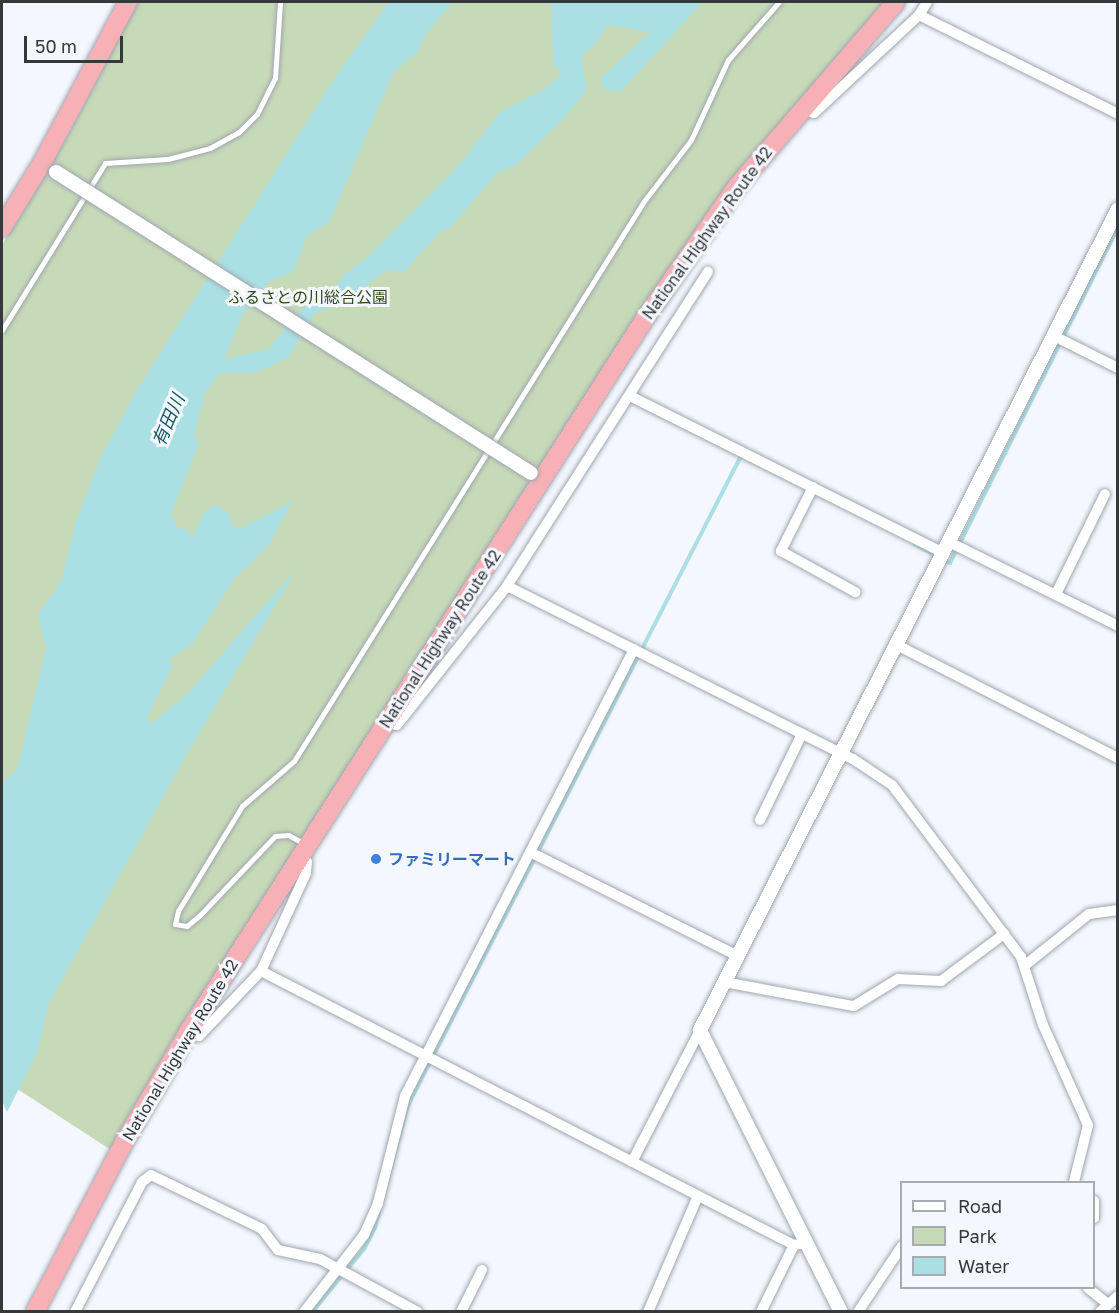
<!DOCTYPE html>
<html>
<head>
<meta charset="utf-8">
<style>
  body { margin:0 }
  #map { position:relative; width:1119px; height:1313px; overflow:hidden; background:#f4f7fd; font-family:"Golos Text","Noto Sans JP",sans-serif }
  div>[style] { position:absolute }
  [style*='--x'] { left:calc(var(--x)*1px); top:calc(var(--y)*1px); width:calc(var(--w)*1px); rotate:calc(var(--a)*1deg) }
  .green>* { inset:0; background:#c7dab8 }
  .water>* { inset:0; background:#aadfe3 }
  .stream>* { height:4px; margin:-2px; padding:0 2px; transform-origin:2px; border-radius:2px; background:#aadfe3 }
  .roads { filter:drop-shadow(0 0 2px #a0a6af) drop-shadow(0 0 2px #a0a6af) }
  .service>* { height:5px; margin:-2.5px; padding:0 2.5px; transform-origin:2.5px; border-radius:2.5px; background:#fff }
  .minor>* { height:10px; margin:-5px; padding:0 5px; transform-origin:5px; border-radius:5px; background:#fff }
  .tertiary>* { height:14px; margin:-7px; padding:0 7px; transform-origin:7px; border-radius:7px; background:#fff }
  .trunk>* { height:18px; margin:-9px; padding:0 9px; transform-origin:9px; border-radius:9px; background:#f7b0b6 }
  .bridges { filter:drop-shadow(0 0 2px #a0a6af) drop-shadow(0 0 2px #a0a6af) }
  .tertiary-bridge>* { height:14px; margin:-7px; padding:0 7px; transform-origin:7px; border-radius:7px; background:#fff }
  .dots>* { width:16px; height:16px; translate:-50% -50%; box-sizing:border-box; border:3px solid #f4f7fd; border-radius:50% }
  span { translate:-50% -50%; white-space:nowrap; text-align:center; line-height:1.15; -webkit-text-stroke:6px #f4f7fd; paint-order:stroke }
  .street-label { font-size:16px; color:#36393c }
  .park-label { font-size:16px; color:#2f4914 }
  .shop-label { font-size:16px; color:#366cbe; font-weight:700 }
  .left { translate:0 -50%; text-align:left }
  .water-label { font-size:18px; color:#125a60; font-style:italic }
  .frame { position:absolute; inset:0; border:3px solid #36393c; pointer-events:none }
  .legend { position:absolute; left:900px; top:1181px; width:195px; height:108px; box-sizing:border-box; background:#f4f7fd; border:2px solid #a8abb0; margin:0; padding:8px 10px; list-style:none; font-size:18px; color:#36393c }
  .legend li { display:flex; align-items:center; gap:12px; height:30px }
  .legend b { width:30px; border:2px solid #a8abb0 }
  .scale { position:absolute; left:24px; top:36px; width:99px; height:27px; box-sizing:border-box; border:3px solid #36393c; border-top:0; padding-left:8px; font-size:18px; line-height:21px; white-space:nowrap; color:#36393c; -webkit-text-stroke:4px #f4f7fd; paint-order:stroke }
</style>
</head>
<body>
<div id="map">
  <div class="green">
    <i style="clip-path:polygon(137px 2px,892px 2px,769px 140px,114px 1152px,2px 1079px,2px 245px,66px 139px)"></i>
  </div>
  <div class="water">
    <i style="clip-path:polygon(389px 2px,453px 2px,425px 35px,418px 51px,393px 73px,330px 221px,307px 236px,293px 272px,269px 281px,243px 314px,224px 359px,268px 349px,309px 301px,332px 292px,343px 275px,364px 260px,459px 165px,499px 113px,543px 90px,561px 75px,553px 61px,552px 2px,703px 2px,620px 92px,606px 91px,600px 79px,650px 32px,608px 25px,595px 45px,581px 55px,587px 90px,566px 116px,515px 166px,498px 172px,450px 228px,440px 232px,404px 272px,387px 270px,353px 295px,314px 314px,288px 358px,255px 373px,220px 373px,205px 393px,194px 436px,199px 443px,171px 514px,178px 528px,189px 530px,191px 540px,205px 511px,216px 505px,229px 513px,232px 526px,241px 528px,293px 501px,268px 546px,235px 578px,193px 643px,168px 661px,173px 666px,147px 717px,150px 724px,185px 696px,298px 567px,184px 759px,48px 1005px,38px 1052px,7px 1112px,2px 1101px,2px 796px,5px 780px,17px 770px,46px 648px,38px 614px,61px 582px,76px 521px,100px 459px,138px 388px,330px 85px)"></i>
  </div>
  <div class="stream">
    <i style="--x:914;--y:544;--w:41;--a:27.8"></i>
    <i style="--x:950;--y:563;--w:376;--a:-63.4"></i>
    <i style="--x:312;--y:1312;--w:82;--a:-50.5"></i>
    <i style="--x:364;--y:1249;--w:25;--a:-63"></i>
    <i style="--x:375;--y:1227;--w:126;--a:-74.9"></i>
    <i style="--x:408;--y:1105;--w:732;--a:-62.84"></i>
  </div>
  <div class="roads">
    <div class="service">
      <i style="--x:2;--y:330;--w:196;--a:-58.3"></i>
      <i style="--x:105;--y:163;--w:63;--a:-3.6"></i>
      <i style="--x:168;--y:159;--w:43;--a:-14.7"></i>
      <i style="--x:210;--y:148;--w:33;--a:-29"></i>
      <i style="--x:239;--y:132;--w:25;--a:-45"></i>
      <i style="--x:257;--y:114;--w:40;--a:-63.4"></i>
      <i style="--x:275;--y:78;--w:76;--a:-86.2"></i>
      <i style="--x:305;--y:844;--w:19;--a:-152"></i>
      <i style="--x:288;--y:835;--w:13;--a:176"></i>
      <i style="--x:275;--y:836;--w:109;--a:133.5"></i>
      <i style="--x:200;--y:915;--w:17;--a:140"></i>
      <i style="--x:187;--y:926;--w:12;--a:-171"></i>
      <i style="--x:175;--y:924;--w:13;--a:-77"></i>
      <i style="--x:178;--y:911;--w:123;--a:-58.6"></i>
      <i style="--x:242;--y:806;--w:69;--a:-40.9"></i>
      <i style="--x:294;--y:761;--w:660;--a:-57.99"></i>
      <i style="--x:644;--y:201;--w:77;--a:-52.4"></i>
      <i style="--x:691;--y:140;--w:88;--a:-65.2"></i>
      <i style="--x:728;--y:60;--w:77;--a:-48.7"></i>
    </div>
    <div class="minor">
      <i style="--x:919;--y:15;--w:222;--a:26.4"></i>
      <i style="--x:802;--y:108;--w:13;--a:23"></i>
      <i style="--x:814;--y:113;--w:144;--a:-43"></i>
      <i style="--x:919;--y:15;--w:15;--a:-58"></i>
      <i style="--x:1054;--y:336;--w:72;--a:26.6"></i>
      <i style="--x:632;--y:397;--w:349;--a:26.6"></i>
      <i style="--x:813;--y:487;--w:72;--a:116.6"></i>
      <i style="--x:781;--y:551;--w:85;--a:29"></i>
      <i style="--x:949;--y:542;--w:189;--a:26.4"></i>
      <i style="--x:507;--y:586;--w:387;--a:26.6"></i>
      <i style="--x:853;--y:759;--w:47;--a:33.7"></i>
      <i style="--x:892;--y:785;--w:215;--a:53.1"></i>
      <i style="--x:1021;--y:957;--w:71;--a:72.1"></i>
      <i style="--x:1043;--y:1025;--w:110;--a:65.8"></i>
      <i style="--x:1088;--y:1125;--w:59;--a:103.8"></i>
      <i style="--x:1056;--y:594;--w:111;--a:-63.9"></i>
      <i style="--x:897;--y:645;--w:248;--a:27.1"></i>
      <i style="--x:386;--y:723;--w:11;--a:10"></i>
      <i style="--x:397;--y:725;--w:177;--a:-51.6"></i>
      <i style="--x:507;--y:586;--w:373;--a:-57.4"></i>
      <i style="--x:760;--y:820;--w:96;--a:-64"></i>
      <i style="--x:530;--y:852;--w:233;--a:26.6"></i>
      <i style="--x:1024;--y:966;--w:83;--a:-38.7"></i>
      <i style="--x:1089;--y:914;--w:29;--a:-8"></i>
      <i style="--x:261;--y:971;--w:599;--a:27.21"></i>
      <i style="--x:794;--y:1245;--w:12;--a:-9"></i>
      <i style="--x:724;--y:982;--w:132;--a:10.5"></i>
      <i style="--x:854;--y:1006;--w:52;--a:-31.5"></i>
      <i style="--x:898;--y:979;--w:43;--a:2.7"></i>
      <i style="--x:941;--y:981;--w:79;--a:-36.7"></i>
      <i style="--x:187;--y:1034;--w:12;--a:9"></i>
      <i style="--x:199;--y:1036;--w:90;--a:-46.4"></i>
      <i style="--x:261;--y:971;--w:108;--a:-65.3"></i>
      <i style="--x:306;--y:873;--w:11;--a:-85"></i>
      <i style="--x:307;--y:862;--w:9;--a:-139"></i>
      <i style="--x:632;--y:1162;--w:148;--a:-62.7"></i>
      <i style="--x:1094;--y:1201;--w:17;--a:90"></i>
      <i style="--x:1088;--y:1288;--w:26;--a:39"></i>
      <i style="--x:75;--y:1312;--w:146;--a:-62.7"></i>
      <i style="--x:142;--y:1182;--w:11;--a:-38"></i>
      <i style="--x:151;--y:1175;--w:123;--a:25.9"></i>
      <i style="--x:262;--y:1229;--w:26;--a:53"></i>
      <i style="--x:278;--y:1250;--w:43;--a:12.1"></i>
      <i style="--x:320;--y:1259;--w:111;--a:28.4"></i>
      <i style="--x:304;--y:1312;--w:98;--a:-52.1"></i>
      <i style="--x:364;--y:1235;--w:35;--a:-66"></i>
      <i style="--x:378;--y:1203;--w:110;--a:-75.8"></i>
      <i style="--x:405;--y:1096;--w:502;--a:-62.87"></i>
      <i style="--x:461;--y:1312;--w:47;--a:-63.4"></i>
      <i style="--x:648;--y:1312;--w:126;--a:-66.7"></i>
      <i style="--x:761;--y:1312;--w:75;--a:-63.8"></i>
      <i style="--x:858;--y:1312;--w:79;--a:-56.3"></i>
      <i style="--x:1100;--y:1312;--w:24;--a:-42"></i>
    </div>
    <div class="tertiary">
      <i style="--x:841;--y:1312;--w:315;--a:-116.6"></i>
      <i style="--x:700;--y:1030;--w:921;--a:-63.02"></i>
    </div>
    <div class="trunk">
      <i style="--x:2;--y:228;--w:76;--a:-58.4"></i>
      <i style="--x:42;--y:163;--w:183;--a:-61.9"></i>
      <i style="--x:35;--y:1312;--w:195;--a:-62.3"></i>
      <i style="--x:126;--y:1139;--w:121;--a:-59.8"></i>
      <i style="--x:187;--y:1034;--w:848;--a:-57.38"></i>
      <i style="--x:644;--y:320;--w:165;--a:-55.2"></i>
      <i style="--x:738;--y:185;--w:242;--a:-49.2"></i>
    </div>
  </div>
  <div class="bridges">
    <div class="tertiary-bridge">
      <i style="--x:56;--y:172;--w:562;--a:32.36"></i>
    </div>
  </div>
  <div class="dots">
    <i style="left:376px;top:859px;background:#3f7fe0"></i>
  </div>
  <div class="street-label">
    <span style="left:707px;top:233px;rotate:-54deg">National Highway Route 42</span>
    <span style="left:440px;top:639px;rotate:-57deg">National Highway Route 42</span>
    <span style="left:180px;top:1050px;rotate:-59deg">National Highway Route 42</span>
  </div>
  <div class="park-label">
    <span style="left:308px;top:297px">ふるさとの川総合公園</span>
  </div>
  <div class="shop-label">
    <span class="left" style="left:388px;top:859px">ファミリーマート</span>
  </div>
  <div class="water-label">
    <span style="left:168px;top:420px;rotate:-67deg">有田川</span>
  </div>
  <div class="frame"></div>
  <ul class="legend">
  <li><b style="height:8px;background:#fff"></b>Road</li>
  <li><b style="height:16px;background:#c7dab8"></b>Park</li>
  <li><b style="height:16px;background:#aadfe3"></b>Water</li>
  </ul>
  <div class="scale">50 m</div>
</div>
</body>
</html>
